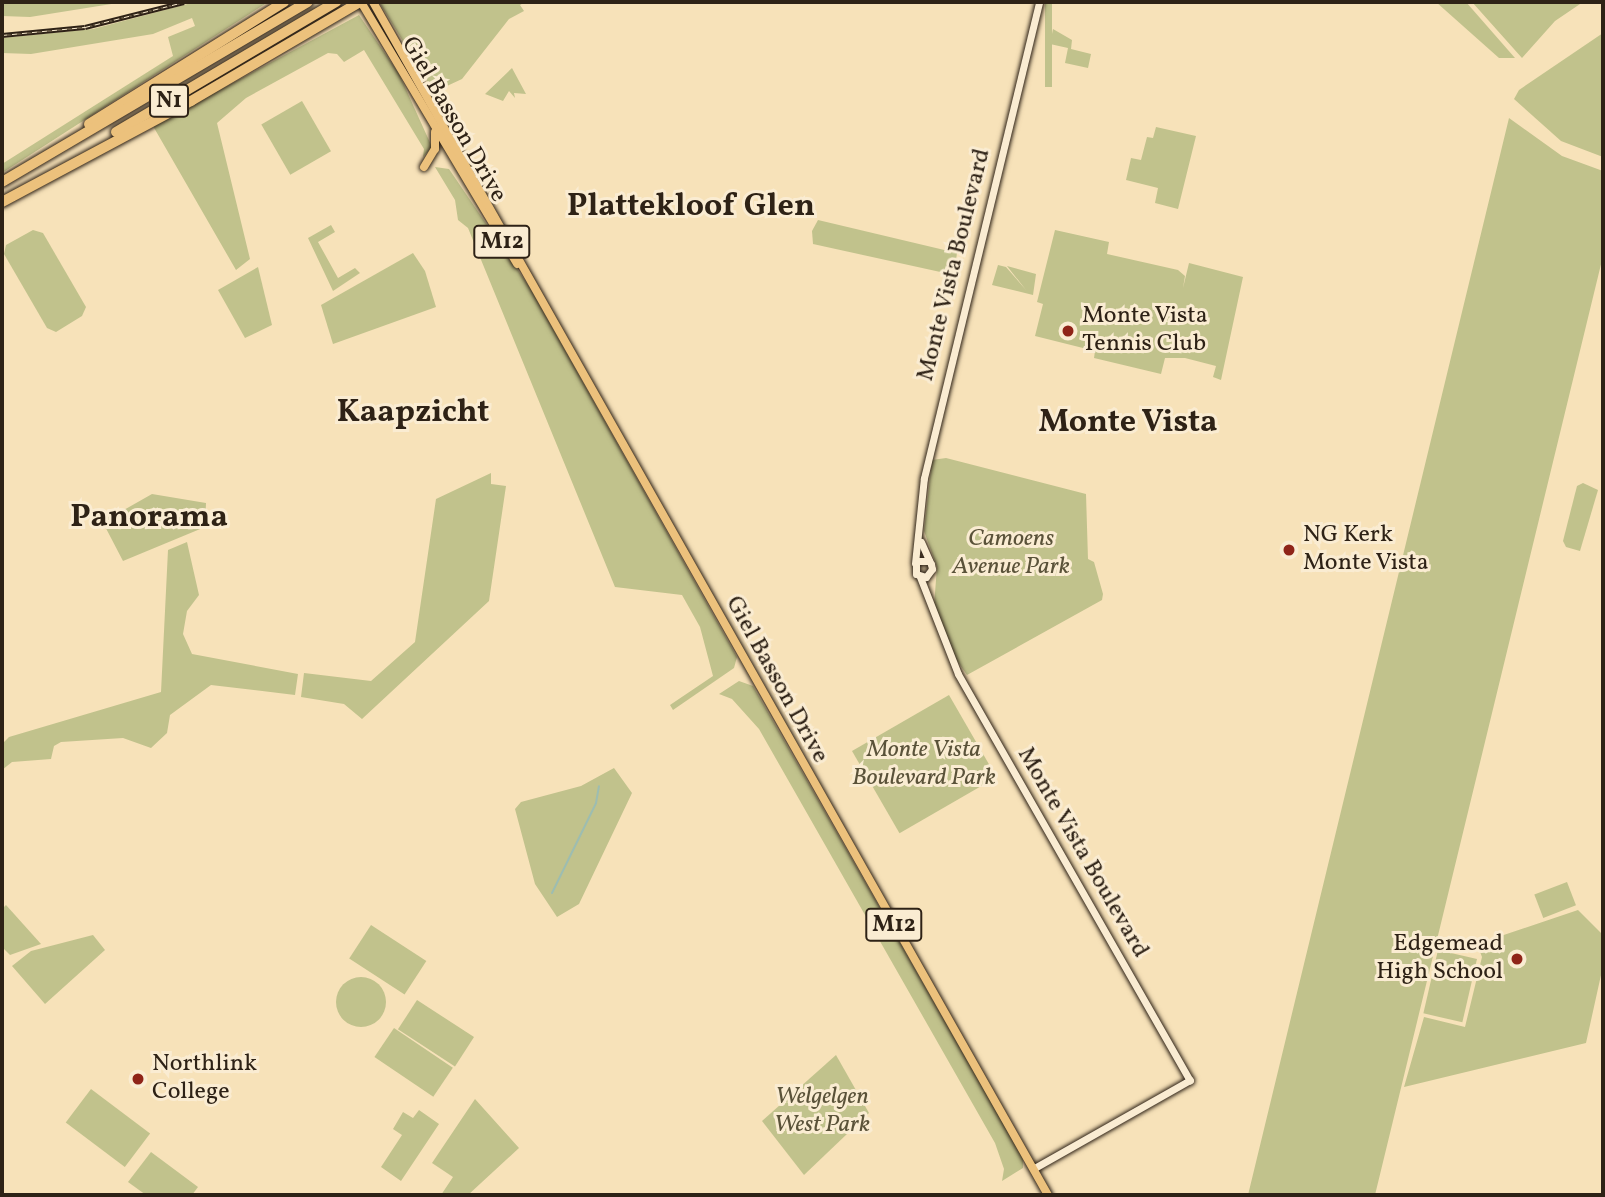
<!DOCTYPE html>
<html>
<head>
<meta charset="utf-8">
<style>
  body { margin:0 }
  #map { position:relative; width:1605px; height:1197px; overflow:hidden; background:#f7e2b9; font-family:Vollkorn,serif }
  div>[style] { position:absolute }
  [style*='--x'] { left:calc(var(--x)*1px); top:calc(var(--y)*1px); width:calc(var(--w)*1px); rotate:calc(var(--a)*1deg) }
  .green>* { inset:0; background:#c1c28c; transform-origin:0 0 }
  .round { border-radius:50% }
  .stream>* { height:2px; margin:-1px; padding:0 1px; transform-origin:1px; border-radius:1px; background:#9dbdb1 }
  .roads { filter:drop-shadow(0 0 2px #2e2216) drop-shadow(0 0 2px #2e2216) }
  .secondary>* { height:7px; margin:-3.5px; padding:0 3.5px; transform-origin:3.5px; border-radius:3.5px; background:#faecd2 }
  .primary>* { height:8px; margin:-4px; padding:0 4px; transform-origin:4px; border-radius:4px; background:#ecc17c }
  .motorway>* { height:10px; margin:-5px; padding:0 5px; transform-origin:5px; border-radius:5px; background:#ecc17c }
  .rail>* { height:4.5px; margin-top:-2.25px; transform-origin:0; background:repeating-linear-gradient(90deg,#faecd2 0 5px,#2e2216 0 10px); box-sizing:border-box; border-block:2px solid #2e2216 }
  .dots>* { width:19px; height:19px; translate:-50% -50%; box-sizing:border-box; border:4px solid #faecd2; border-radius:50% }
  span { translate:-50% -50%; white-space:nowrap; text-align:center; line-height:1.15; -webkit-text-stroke:6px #faecd2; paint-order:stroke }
  .shield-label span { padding:2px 5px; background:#faecd2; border:2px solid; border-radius:5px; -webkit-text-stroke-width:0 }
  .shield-label { font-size:23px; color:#2e2216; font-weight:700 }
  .street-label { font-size:24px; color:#2e2216 }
  .poi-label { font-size:24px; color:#2e2216 }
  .left { translate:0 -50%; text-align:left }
  .right { translate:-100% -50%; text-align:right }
  .park-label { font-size:24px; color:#5a5239; font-style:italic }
  .district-label { font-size:32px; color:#2e2216; font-weight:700 }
  .frame { position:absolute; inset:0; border:4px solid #2e2216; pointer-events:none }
</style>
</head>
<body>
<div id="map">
  <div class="green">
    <i style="clip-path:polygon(2px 2px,124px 2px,30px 17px,2px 16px)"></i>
    <i style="clip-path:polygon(195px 2px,268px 2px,2px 173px,2px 164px,173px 56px,168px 37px,195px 26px,192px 18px,153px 34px,31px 54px,2px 53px,2px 38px,93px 29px)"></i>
    <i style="clip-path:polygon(379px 2px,525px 2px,520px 5px,524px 11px,509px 19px,462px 79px,434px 92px)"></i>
    <i style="left:1045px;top:2px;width:7px;height:85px"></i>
    <i style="clip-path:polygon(1436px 2px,1466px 2px,1515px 58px,1499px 58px)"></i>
    <i style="clip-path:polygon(1472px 2px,1583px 2px,1555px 21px,1522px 58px)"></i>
    <i style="clip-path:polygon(359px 15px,399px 74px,432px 147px,423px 157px,424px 149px,364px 50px,344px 62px,337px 54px,328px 53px,246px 98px,217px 123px,250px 259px,236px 270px,153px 126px)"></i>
    <i style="clip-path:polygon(1053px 29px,1072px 40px,1071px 49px,1091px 54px,1088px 68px,1065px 63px,1068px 48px,1050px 44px)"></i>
    <i style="clip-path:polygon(1603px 33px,1603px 157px,1561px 141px,1514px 99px,1519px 90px)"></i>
    <i style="clip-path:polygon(512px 68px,526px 94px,514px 93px,515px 98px,509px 91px,503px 101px,485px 94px)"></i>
    <i style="left:302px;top:101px;width:58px;height:47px;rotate:60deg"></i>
    <i style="clip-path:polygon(1509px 118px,1562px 156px,1603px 171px,1603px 256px,1375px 1195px,1248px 1195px)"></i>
    <i style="clip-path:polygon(1156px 127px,1196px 136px,1178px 209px,1155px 203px,1158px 188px,1126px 180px,1131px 158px,1141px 160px,1147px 137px,1153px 138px)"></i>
    <i style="clip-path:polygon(435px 167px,449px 169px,530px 288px,737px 657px,734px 668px,673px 710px,670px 705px,713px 676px,700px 627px,682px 595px,615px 587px,468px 228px,458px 220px,455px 200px)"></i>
    <i style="clip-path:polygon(818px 220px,957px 253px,954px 275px,813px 244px,812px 231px)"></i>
    <i style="clip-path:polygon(331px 225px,335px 232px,318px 242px,338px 278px,355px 268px,360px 273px,333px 291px,308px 238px)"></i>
    <i style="clip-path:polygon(33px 230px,43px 233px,86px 307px,82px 316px,56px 332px,47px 328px,4px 254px,6px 245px)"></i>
    <i style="clip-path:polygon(1055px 230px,1109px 242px,1107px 254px,1178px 270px,1185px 276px,1183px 288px,1189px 263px,1243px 277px,1221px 380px,1213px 377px,1216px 366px,1185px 358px,1165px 358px,1161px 374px,1094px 358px,1095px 351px,1035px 336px,1043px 304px,1037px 302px)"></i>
    <i style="clip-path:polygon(413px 253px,425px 271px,436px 307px,333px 344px,321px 305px)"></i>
    <i style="clip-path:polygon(998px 265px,1006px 267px,1026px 290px,1007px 266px,1036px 274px,1033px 295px,992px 285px)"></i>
    <i style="clip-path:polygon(258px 267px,272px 325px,245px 338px,218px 290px)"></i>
    <i style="clip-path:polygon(946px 458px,1086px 494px,1088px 559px,1094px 562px,1103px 594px,1102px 600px,967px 675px,953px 655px,934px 606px,937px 567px,924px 531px,932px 460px)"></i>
    <i style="clip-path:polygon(491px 473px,491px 484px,506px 486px,489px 601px,362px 719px,344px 704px,301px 697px,304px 673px,371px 681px,415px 642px,436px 499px)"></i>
    <i style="clip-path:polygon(1583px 483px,1598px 490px,1580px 551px,1566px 547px,1563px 541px,1577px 486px)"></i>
    <i style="clip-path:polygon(152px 494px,206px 503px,205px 527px,123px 561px,98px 513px,115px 515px)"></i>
    <i style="clip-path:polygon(187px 542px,199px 595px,187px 611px,183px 634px,192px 654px,298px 674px,295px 695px,211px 685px,170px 715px,167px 733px,151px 748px,123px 738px,61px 742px,54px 746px,51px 759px,12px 762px,2px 770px,2px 744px,9px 737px,161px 692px,168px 550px)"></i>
    <i style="clip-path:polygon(739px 681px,753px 686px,1023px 1158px,1023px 1168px,1002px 1181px,1004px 1169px,995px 1143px,759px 729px,732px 699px,719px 694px)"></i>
    <i style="left:949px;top:695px;width:95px;height:112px;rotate:60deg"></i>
    <i style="clip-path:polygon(614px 768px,632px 793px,579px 904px,557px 917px,535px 884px,515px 809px,521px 802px,581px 786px)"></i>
    <i style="left:1567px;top:882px;width:25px;height:35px;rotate:69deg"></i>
    <i style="clip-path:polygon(6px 905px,41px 944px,10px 955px,2px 947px,2px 909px)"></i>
    <i style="clip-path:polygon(1578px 910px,1603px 935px,1603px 966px,1586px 1043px,1404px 1087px,1424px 1017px,1465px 1027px,1482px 957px,1477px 944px)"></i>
    <i style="left:371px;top:925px;width:66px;height:40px;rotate:33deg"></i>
    <i style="clip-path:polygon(93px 935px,105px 950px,45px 1004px,12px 966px,31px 951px)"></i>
    <i style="left:1438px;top:950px;width:40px;height:65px;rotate:13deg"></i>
    <i class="round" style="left:336px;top:977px;width:50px;height:50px"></i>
    <i style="left:417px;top:1000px;width:68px;height:35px;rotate:33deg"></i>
    <i style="left:394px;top:1028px;width:71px;height:35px;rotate:34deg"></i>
    <i style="clip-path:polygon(836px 1055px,869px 1113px,804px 1175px,762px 1121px)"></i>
    <i style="left:91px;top:1089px;width:74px;height:42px;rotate:37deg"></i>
    <i style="clip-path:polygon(475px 1099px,519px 1148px,468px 1195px,441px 1195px,453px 1177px,432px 1163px)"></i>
    <i style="clip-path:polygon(419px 1110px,439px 1124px,401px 1181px,381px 1167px,402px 1135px,393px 1129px,403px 1112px,413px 1118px)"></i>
    <i style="clip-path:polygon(151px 1152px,198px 1187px,192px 1195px,146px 1195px,128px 1182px)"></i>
  </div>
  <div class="stream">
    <i style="--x:552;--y:893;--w:100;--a:-63.9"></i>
    <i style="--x:596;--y:803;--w:17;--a:-80"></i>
  </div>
  <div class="roads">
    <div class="secondary">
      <i style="--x:921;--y:542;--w:24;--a:66"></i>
      <i style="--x:931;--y:564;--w:5;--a:79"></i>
      <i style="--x:932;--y:569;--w:10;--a:127"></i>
      <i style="--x:926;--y:577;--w:10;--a:-163"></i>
      <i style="--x:916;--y:574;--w:13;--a:-90"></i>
      <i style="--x:916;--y:561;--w:13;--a:0"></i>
      <i style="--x:915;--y:563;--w:85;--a:-84"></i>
      <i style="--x:924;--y:478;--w:490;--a:-76.4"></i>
      <i style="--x:920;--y:577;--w:104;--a:68.6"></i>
      <i style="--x:958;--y:674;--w:468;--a:60.3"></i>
      <i style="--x:1190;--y:1080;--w:180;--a:150.5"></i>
    </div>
    <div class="primary">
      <i style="--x:361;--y:2;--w:305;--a:59.2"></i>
      <i style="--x:373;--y:2;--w:1371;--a:60.5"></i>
      <i style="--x:424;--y:167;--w:21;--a:-59"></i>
      <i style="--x:435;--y:149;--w:17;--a:-90"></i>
    </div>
    <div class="motorway">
      <i style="--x:89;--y:124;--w:230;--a:-32"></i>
      <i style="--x:116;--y:132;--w:256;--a:-30.6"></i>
      <i style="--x:2;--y:182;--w:355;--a:-30.5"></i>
      <i style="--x:2;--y:202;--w:214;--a:-28.1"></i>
      <i style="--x:191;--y:101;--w:196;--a:-30.4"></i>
    </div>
  </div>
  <div class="rail">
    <i style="--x:2;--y:35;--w:83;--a:-5.5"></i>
    <i style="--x:85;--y:27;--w:102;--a:-14.2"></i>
  </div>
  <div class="dots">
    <i style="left:1068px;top:331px;background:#8f2418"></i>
    <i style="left:1289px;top:550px;background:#8f2418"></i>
    <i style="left:1517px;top:959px;background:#8f2418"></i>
    <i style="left:138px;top:1079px;background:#8f2418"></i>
  </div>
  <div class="shield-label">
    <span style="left:169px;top:101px">N1</span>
    <span style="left:502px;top:242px">M12</span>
    <span style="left:894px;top:925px">M12</span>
  </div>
  <div class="street-label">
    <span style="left:453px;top:120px;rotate:60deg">Giel Basson Drive</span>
    <span style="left:955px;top:265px;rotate:-76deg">Monte Vista Boulevard</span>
    <span style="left:776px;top:680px;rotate:61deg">Giel Basson Drive</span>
    <span style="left:1082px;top:853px;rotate:60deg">Monte Vista Boulevard</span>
  </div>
  <div class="poi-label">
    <span class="left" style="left:1082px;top:331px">Monte Vista<br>Tennis Club</span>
    <span class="left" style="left:1303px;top:550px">NG Kerk<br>Monte Vista</span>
    <span class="right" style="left:1503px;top:959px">Edgemead<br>High School</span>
    <span class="left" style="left:152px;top:1079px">Northlink<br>College</span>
  </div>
  <div class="park-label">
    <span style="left:1011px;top:554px">Camoens<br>Avenue Park</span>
    <span style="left:924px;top:765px">Monte Vista<br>Boulevard Park</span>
    <span style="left:822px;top:1112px">Welgelgen<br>West Park</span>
  </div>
  <div class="district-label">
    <span style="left:691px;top:207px">Plattekloof Glen</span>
    <span style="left:413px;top:413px">Kaapzicht</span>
    <span style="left:1128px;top:423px">Monte Vista</span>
    <span style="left:149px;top:518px">Panorama</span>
  </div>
  <div class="frame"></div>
</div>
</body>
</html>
